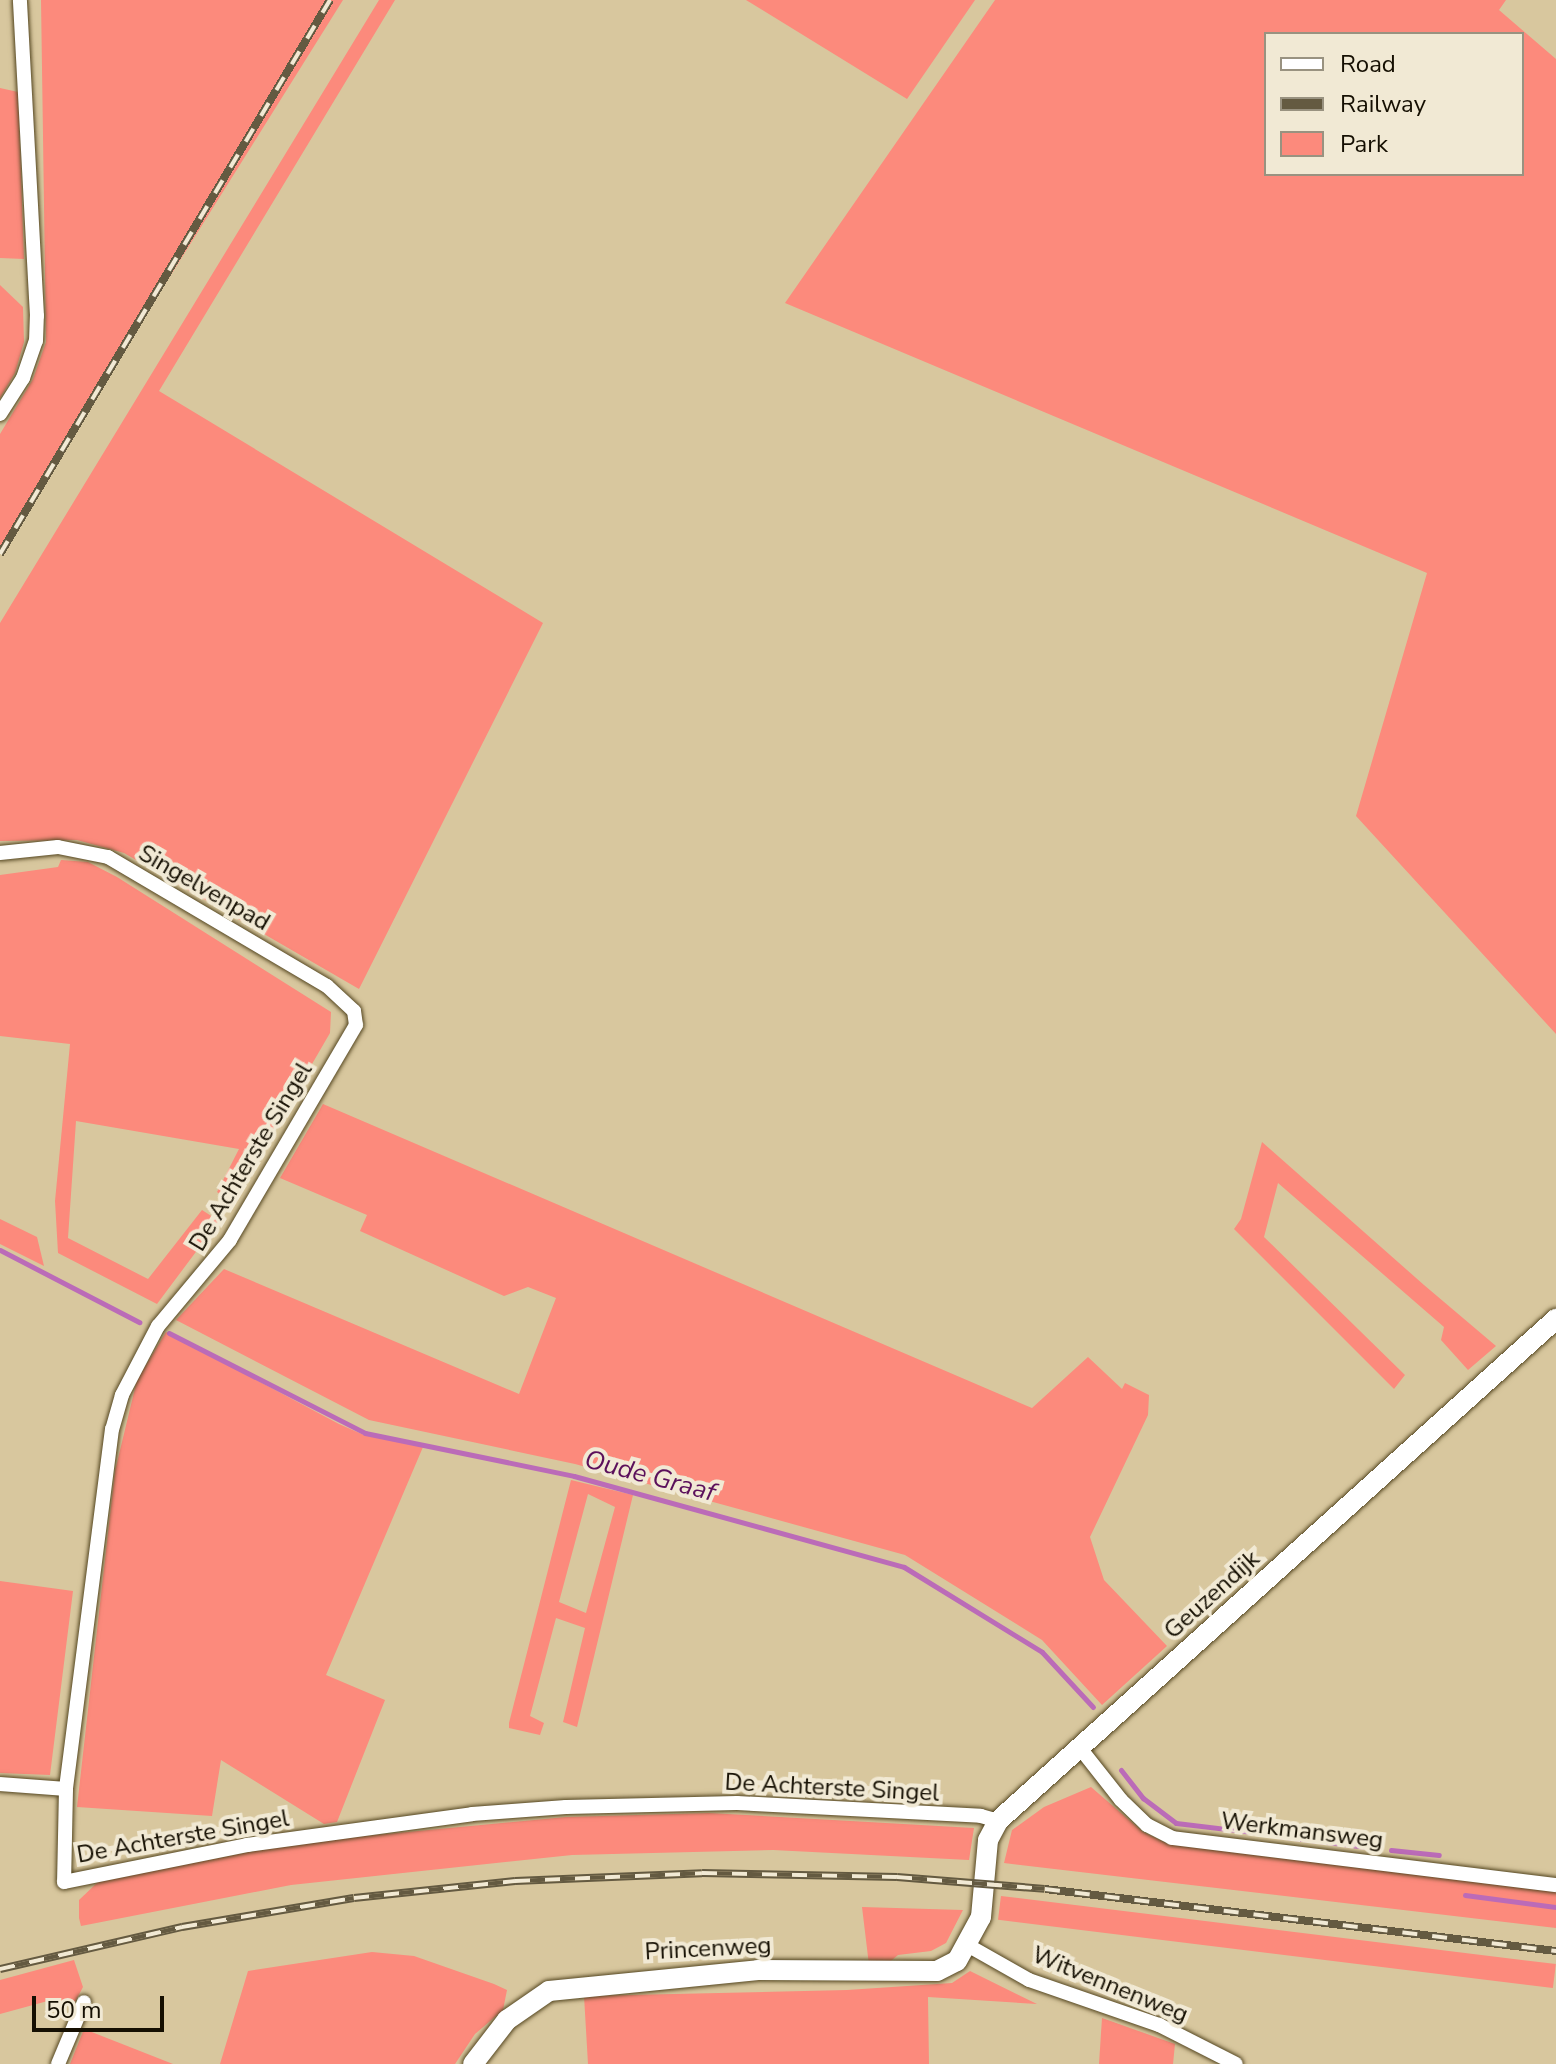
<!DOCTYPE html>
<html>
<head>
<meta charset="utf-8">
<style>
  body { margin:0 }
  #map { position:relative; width:1556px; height:2064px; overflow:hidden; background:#d8c79e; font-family:"Nunito Sans",sans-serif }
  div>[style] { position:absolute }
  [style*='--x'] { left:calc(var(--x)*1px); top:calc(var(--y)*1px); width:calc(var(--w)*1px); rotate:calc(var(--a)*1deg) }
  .green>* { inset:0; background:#fc8a7c; transform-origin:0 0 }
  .stream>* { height:5px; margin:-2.5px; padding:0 2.5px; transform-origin:2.5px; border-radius:2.5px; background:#bb6bb8 }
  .roads { filter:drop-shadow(0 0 2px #544620) drop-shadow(0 0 2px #544620) }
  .minor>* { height:14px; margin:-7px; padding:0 7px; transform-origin:7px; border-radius:7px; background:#fff }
  .secondary>* { height:20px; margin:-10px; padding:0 10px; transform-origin:10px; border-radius:10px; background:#fff }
  .rail>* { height:8px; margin-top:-4px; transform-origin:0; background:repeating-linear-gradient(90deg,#f1e9d4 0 15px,#645a41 0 30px); box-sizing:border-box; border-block:2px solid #645a41 }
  span { translate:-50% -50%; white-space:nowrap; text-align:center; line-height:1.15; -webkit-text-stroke:8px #f1e9d4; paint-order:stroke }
  .street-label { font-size:24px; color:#150f02 }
  .water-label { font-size:26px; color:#5b105b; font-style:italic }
  .legend { position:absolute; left:1264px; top:32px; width:260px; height:144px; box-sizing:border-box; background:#f1e9d4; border:2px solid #999280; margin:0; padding:10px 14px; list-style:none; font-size:24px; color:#150f02 }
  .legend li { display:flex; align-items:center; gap:16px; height:40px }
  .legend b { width:40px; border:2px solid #999280 }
  .scale { position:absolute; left:32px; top:1996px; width:132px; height:36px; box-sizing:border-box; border:4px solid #150f02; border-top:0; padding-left:10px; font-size:24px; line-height:28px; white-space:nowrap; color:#150f02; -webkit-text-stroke:6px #f1e9d4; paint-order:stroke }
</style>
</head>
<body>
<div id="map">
  <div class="green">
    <i style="clip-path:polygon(41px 0,343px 0,0 548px,0 434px,33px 379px,46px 342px)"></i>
    <i style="clip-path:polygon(379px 0,395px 0,159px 391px,543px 623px,359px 989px,124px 853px,77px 840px,0 841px,0 623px)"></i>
    <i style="clip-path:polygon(746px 0,975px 0,907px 99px)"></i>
    <i style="clip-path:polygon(evenodd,995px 0,1506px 0,1499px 10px,1556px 59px,1556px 1034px,1356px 816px,1427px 573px,785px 303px,995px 0,1266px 34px,1522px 34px,1522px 174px,1266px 174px,1266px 34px)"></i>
    <i style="clip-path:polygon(0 88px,18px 92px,24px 259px,0 258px)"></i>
    <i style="clip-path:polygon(0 285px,23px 307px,24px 342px,15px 373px,0 398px)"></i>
    <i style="clip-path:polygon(61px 860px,88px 862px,117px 877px,331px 1012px,330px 1033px,232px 1202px,217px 1192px,239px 1149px,76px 1121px,68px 1238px,148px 1279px,202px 1210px,219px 1221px,157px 1304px,58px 1253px,55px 1201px,70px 1044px,0 1036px,0 875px,58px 867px)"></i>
    <i style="clip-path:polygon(323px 1104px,1032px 1408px,1088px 1357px,1122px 1389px,1125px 1383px,1149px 1395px,1148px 1415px,1090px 1537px,1104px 1580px,1167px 1646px,1102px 1705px,1042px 1640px,905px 1555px,575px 1464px,369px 1420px,176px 1320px,224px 1269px,519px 1394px,556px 1298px,528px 1287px,504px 1296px,360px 1231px,367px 1215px,280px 1178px)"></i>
    <i style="clip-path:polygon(1262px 1142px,1424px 1285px,1496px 1346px,1468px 1370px,1441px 1340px,1444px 1327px,1278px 1183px,1264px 1237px,1405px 1375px,1394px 1389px,1234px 1229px,1241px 1219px)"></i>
    <i style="clip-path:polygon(0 1219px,37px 1237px,44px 1266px,0 1244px)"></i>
    <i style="clip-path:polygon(166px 1332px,339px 1424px,364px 1435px,423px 1447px,326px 1675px,385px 1700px,337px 1822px,324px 1824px,221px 1760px,212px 1816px,77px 1807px,115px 1471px,137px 1380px)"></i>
    <i style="clip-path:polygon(evenodd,571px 1480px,633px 1495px,577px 1727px,563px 1722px,585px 1628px,556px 1618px,530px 1716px,544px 1723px,540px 1735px,509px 1728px,509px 1723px,571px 1480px,588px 1494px,615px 1507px,586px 1613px,559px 1602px,588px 1494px)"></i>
    <i style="clip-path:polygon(0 1581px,73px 1591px,50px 1775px,0 1773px)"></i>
    <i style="clip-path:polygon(1091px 1787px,1143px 1832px,1168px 1844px,1556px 1892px,1556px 1928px,1004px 1863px,1012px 1830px,1044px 1807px)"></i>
    <i style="clip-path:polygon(709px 1813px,974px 1828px,969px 1860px,773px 1850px,572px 1855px,291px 1885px,81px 1926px,79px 1918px,79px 1900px,99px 1881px,302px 1842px,566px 1817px)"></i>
    <i style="left:1001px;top:1896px;width:559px;height:24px;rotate:7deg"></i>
    <i style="clip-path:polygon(862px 1907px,963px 1910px,946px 1943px,931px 1951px,898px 1955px,886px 1965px,869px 1965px)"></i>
    <i style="clip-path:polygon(372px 1952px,414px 1956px,494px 1984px,507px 1990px,503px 2010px,475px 2034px,455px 2064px,220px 2064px,248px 1971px)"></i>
    <i style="clip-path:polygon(74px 1960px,83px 1987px,74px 2004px,55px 1999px,0 2014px,0 1980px)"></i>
    <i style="clip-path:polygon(970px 1971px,1037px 2004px,928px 1997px,929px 2064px,588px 2064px,584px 1996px,847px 1990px,952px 1983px)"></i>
    <i style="clip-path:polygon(1102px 2018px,1175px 2044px,1173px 2064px,1099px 2064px)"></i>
    <i style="clip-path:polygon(84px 2029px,173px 2064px,70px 2064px)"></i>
  </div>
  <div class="stream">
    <i style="--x:0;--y:1250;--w:157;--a:27.4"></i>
    <i style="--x:169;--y:1333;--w:220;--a:27"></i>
    <i style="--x:365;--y:1433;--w:213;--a:11.6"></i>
    <i style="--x:574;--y:1476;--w:342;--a:15.4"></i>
    <i style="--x:904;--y:1567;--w:162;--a:31.6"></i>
    <i style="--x:1042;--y:1652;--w:75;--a:47.2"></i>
    <i style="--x:1121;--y:1770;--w:36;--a:52"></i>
    <i style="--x:1143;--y:1798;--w:41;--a:37.1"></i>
    <i style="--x:1176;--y:1823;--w:77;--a:6.8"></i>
    <i style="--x:1278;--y:1836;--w:90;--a:7"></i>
    <i style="--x:1391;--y:1850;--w:48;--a:5.9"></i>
    <i style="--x:1465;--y:1895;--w:92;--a:7.5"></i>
  </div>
  <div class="roads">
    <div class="minor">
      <i style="--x:0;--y:414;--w:43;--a:-57.4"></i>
      <i style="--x:23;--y:378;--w:39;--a:-71"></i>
      <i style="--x:36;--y:341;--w:25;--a:-88"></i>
      <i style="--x:37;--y:316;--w:316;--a:-93.1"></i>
      <i style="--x:0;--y:853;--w:58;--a:-5.9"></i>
      <i style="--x:58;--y:847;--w:51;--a:11.3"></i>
      <i style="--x:108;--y:857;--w:254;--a:30.5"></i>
      <i style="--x:327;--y:986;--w:37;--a:43"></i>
      <i style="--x:354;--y:1011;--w:14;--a:82"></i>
      <i style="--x:356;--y:1025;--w:249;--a:120.4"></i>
      <i style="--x:230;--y:1240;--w:112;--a:129.9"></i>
      <i style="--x:158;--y:1326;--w:78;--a:117.6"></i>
      <i style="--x:122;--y:1395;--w:35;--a:106"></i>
      <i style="--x:112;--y:1429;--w:363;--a:97.3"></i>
      <i style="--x:66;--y:1789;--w:93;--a:91.2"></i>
      <i style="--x:64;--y:1882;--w:187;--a:-11.4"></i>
      <i style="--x:247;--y:1845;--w:227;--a:-7.8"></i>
      <i style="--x:472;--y:1814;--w:94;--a:-4.3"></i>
      <i style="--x:566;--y:1807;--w:171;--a:-1.3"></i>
      <i style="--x:737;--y:1803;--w:244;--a:3"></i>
      <i style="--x:981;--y:1816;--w:18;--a:16"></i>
      <i style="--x:1080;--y:1748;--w:66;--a:51.7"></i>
      <i style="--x:1121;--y:1800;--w:36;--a:44"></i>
      <i style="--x:1147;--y:1825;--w:28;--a:27"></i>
      <i style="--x:1172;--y:1838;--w:387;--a:7"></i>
      <i style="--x:0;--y:1784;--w:66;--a:4.3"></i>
      <i style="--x:969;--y:1946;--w:69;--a:29.5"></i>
      <i style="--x:1029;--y:1980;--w:138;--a:19.1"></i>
      <i style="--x:1159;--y:2025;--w:86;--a:26.9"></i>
      <i style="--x:58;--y:2064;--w:67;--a:-67.2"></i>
    </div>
    <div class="secondary">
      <i style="--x:473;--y:2064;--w:56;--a:-52.3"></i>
      <i style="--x:507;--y:2020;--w:51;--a:-34.6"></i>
      <i style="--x:549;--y:1991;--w:210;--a:-5.7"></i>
      <i style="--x:758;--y:1970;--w:179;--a:0.3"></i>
      <i style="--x:937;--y:1971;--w:22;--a:-27"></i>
      <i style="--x:957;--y:1961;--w:50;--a:-61.4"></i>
      <i style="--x:981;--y:1917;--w:77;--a:-84.8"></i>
      <i style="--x:988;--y:1840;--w:21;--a:-62"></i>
      <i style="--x:998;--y:1821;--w:751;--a:-41.98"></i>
    </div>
  </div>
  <div class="rail">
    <i style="--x:0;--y:554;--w:645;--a:-59.22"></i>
    <i style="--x:0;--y:1969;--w:187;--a:-13"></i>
    <i style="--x:182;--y:1927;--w:174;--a:-9.6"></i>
    <i style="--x:354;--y:1898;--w:162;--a:-6"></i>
    <i style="--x:515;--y:1881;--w:187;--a:-2.4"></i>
    <i style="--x:702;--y:1873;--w:195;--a:1.2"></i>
    <i style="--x:897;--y:1877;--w:148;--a:4.6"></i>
    <i style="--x:1045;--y:1889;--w:515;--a:6.92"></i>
  </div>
  <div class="street-label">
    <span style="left:204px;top:888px;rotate:30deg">Singelvenpad</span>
    <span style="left:251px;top:1157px;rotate:-59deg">De Achterste Singel</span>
    <span style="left:1212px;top:1595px;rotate:-42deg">Geuzendijk</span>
    <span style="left:832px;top:1788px;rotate:3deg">De Achterste Singel</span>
    <span style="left:1302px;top:1831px;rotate:7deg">Werkmansweg</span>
    <span style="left:183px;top:1837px;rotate:-10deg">De Achterste Singel</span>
    <span style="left:708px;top:1949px;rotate:-3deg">Princenweg</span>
    <span style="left:1110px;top:1985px;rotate:22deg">Witvennenweg</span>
  </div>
  <div class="water-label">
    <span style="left:650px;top:1476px;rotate:15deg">Oude Graaf</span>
  </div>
  <ul class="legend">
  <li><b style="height:10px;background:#fff"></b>Road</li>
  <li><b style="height:10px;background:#645a41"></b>Railway</li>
  <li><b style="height:22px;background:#fc8a7c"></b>Park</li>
  </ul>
  <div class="scale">50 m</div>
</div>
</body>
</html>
